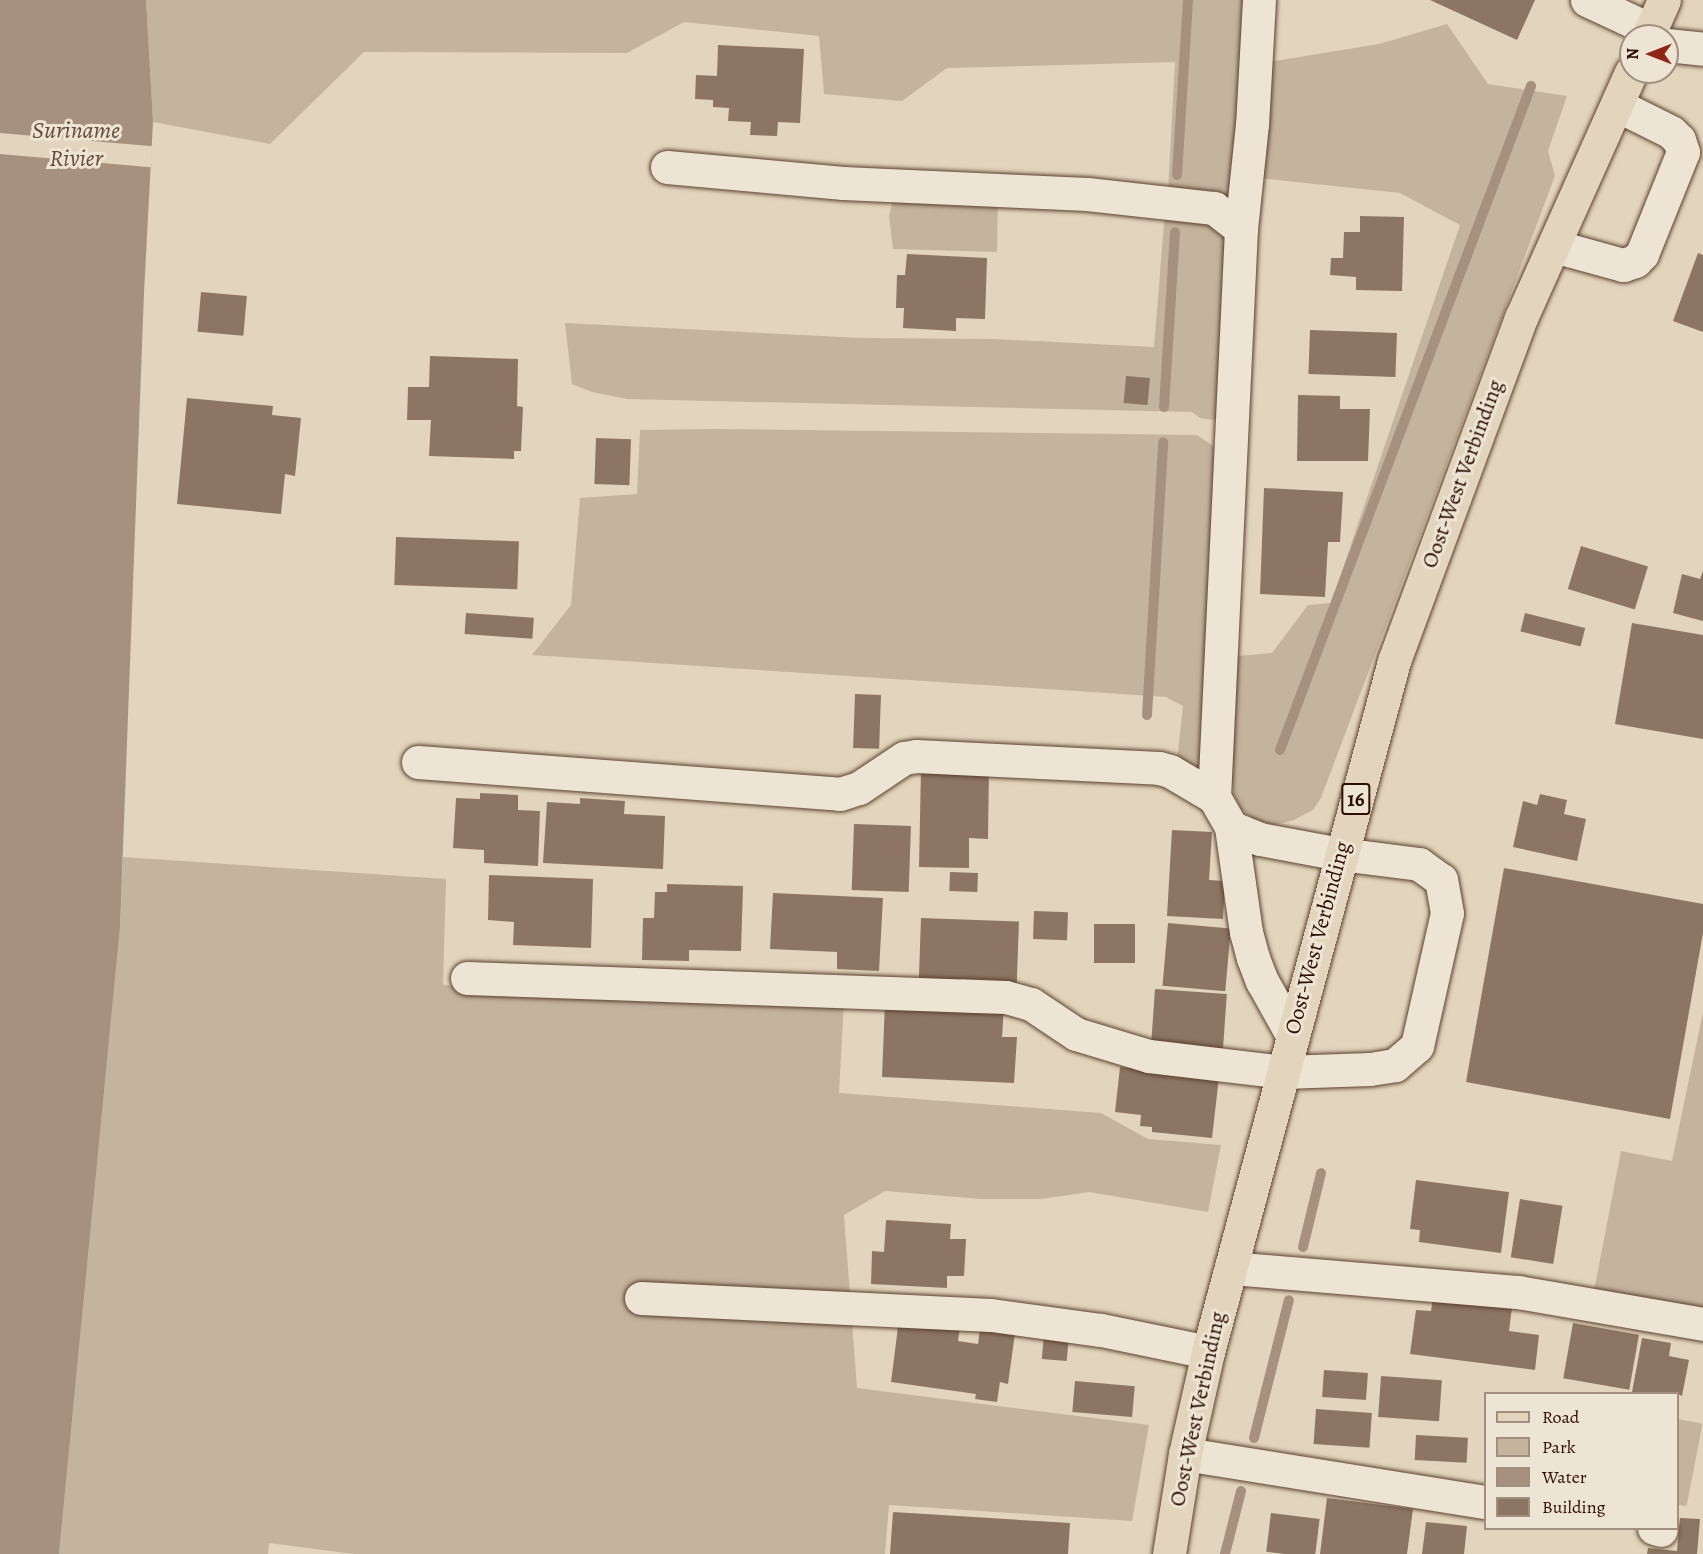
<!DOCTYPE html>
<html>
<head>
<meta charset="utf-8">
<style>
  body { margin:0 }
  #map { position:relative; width:1703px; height:1554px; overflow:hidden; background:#e3d5bd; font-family:Alegreya,serif }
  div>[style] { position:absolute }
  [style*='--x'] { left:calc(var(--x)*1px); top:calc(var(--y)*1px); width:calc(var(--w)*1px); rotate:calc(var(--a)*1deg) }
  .green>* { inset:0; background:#c4b39d; transform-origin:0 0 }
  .water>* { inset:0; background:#a5917d }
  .pier>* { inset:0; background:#e3d5bd; transform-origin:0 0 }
  .stream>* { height:10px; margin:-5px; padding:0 5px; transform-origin:5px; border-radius:5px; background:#a5917d }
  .building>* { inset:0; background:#8c7562; transform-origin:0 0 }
  .roads { filter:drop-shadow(0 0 2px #5a402f) drop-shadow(0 0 2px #5a402f) }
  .minor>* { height:33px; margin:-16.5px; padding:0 16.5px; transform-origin:16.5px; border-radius:16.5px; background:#ede4d4 }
  .major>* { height:33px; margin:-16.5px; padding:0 16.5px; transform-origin:16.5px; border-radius:16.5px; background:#e3d5bd }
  span { translate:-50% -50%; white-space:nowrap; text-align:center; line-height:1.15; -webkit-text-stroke:6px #ede4d4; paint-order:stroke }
  .shield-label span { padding:2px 4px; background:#ede4d4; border:2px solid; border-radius:4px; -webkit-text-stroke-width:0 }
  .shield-label { font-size:21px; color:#2d0e00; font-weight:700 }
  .street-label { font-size:22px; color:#2d0e00 }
  .water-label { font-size:24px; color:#634938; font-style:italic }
  .legend { position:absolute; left:1484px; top:1392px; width:195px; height:138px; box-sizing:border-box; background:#ede4d4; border:2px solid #a08e7f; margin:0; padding:8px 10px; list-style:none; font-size:18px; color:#2d0e00 }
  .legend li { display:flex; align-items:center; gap:12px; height:30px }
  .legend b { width:30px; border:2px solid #a08e7f }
  .north { position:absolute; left:1619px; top:24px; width:60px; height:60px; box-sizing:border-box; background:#ede4d4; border:2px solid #a08e7f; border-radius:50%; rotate:270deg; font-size:16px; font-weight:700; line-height:24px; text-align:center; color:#2d0e00 }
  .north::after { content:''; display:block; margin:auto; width:21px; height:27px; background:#8f2418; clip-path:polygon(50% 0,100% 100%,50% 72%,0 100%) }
</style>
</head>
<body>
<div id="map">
  <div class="green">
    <i style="clip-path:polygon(146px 0,1251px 0,1233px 209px,1168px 191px,1175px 62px,947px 68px,902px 101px,824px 94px,819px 36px,684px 22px,627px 53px,364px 52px,270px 144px,153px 122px)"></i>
    <i style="clip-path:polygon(1447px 24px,1488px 84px,1567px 96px,1548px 151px,1555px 176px,1321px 798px,1313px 810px,1294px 820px,1273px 825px,1253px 819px,1240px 807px,1234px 794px,1231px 776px,1237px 656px,1272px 653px,1308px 605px,1331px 603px,1460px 225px,1400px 193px,1257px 178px,1269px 62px,1379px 44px)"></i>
    <i style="clip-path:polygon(998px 195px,997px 252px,893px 249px,889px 216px,893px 200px)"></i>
    <i style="clip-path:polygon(1165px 211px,1206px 218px,1230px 242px,1218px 418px,1213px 420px,1200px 418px,1192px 412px,627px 399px,592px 392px,572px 384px,565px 323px,861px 338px,994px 339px,1154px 347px)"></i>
    <i style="clip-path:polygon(716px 429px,1197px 435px,1213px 446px,1222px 460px,1207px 771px,1177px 760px,1183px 706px,1166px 697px,532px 655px,571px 605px,580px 498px,637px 494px,640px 430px)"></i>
    <i style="clip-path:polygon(123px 857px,446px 879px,443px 985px,844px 1000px,839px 1093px,1101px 1113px,1148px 1139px,1221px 1145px,1208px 1212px,1089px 1192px,1041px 1199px,981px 1199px,885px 1191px,844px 1215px,857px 1388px,1149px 1425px,1132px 1521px,889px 1505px,885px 1554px,354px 1554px,269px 1543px,268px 1554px,59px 1554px,120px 928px)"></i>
    <i style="clip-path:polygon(1703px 1012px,1703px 1315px,1593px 1296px,1621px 1151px,1672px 1161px)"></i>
    <i style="left:1678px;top:1419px;width:25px;height:84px;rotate:11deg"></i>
  </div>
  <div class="water">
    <i style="clip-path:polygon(0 0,146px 0,153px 122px,144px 293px,120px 928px,59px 1554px,0 1554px)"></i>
  </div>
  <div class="pier">
    <i style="left:0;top:133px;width:153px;height:21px;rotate:5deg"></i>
  </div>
  <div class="stream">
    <i style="--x:1177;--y:175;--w:175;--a:-86.4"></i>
    <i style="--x:1164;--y:407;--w:175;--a:-86.4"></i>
    <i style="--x:1147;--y:715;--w:273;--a:-86.6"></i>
    <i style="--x:1280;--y:750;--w:710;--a:-69.29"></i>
    <i style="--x:1303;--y:1247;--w:76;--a:-76.3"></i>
    <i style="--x:1254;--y:1438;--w:142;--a:-75.8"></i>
    <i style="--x:1225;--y:1554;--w:65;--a:-75.7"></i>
  </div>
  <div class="building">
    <i style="clip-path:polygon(1430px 0,1535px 0,1517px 40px)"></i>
    <i style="clip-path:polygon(718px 45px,804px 49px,800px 123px,778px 122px,777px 136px,750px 135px,751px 122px,728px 121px,729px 108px,713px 107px,713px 100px,695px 99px,696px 75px,717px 76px)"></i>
    <i style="clip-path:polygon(1360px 216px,1404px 217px,1402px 291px,1356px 290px,1356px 277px,1330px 275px,1331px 258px,1343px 258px,1344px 232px,1360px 232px)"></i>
    <i style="clip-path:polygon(1698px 253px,1703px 255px,1703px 332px,1673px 321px)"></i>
    <i style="clip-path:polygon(907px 254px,987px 258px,985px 319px,956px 318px,956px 331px,903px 328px,904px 308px,896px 308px,897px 275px,905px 275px)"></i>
    <i style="left:201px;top:292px;width:46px;height:40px;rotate:5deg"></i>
    <i style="left:1310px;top:330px;width:87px;height:44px;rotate:2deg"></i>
    <i style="clip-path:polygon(430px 356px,518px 359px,517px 406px,523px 407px,521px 451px,514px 451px,514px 459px,429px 456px,431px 420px,407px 420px,408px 387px,429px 387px)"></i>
    <i style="left:1126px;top:376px;width:24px;height:27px;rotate:5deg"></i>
    <i style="clip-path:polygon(1298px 395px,1340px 396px,1340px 409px,1370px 409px,1368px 461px,1297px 461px)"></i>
    <i style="clip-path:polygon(187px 398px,273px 406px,272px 415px,301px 418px,295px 476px,285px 474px,281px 514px,177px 504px)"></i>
    <i style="left:596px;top:438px;width:35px;height:46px;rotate:2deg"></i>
    <i style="clip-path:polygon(1264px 488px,1343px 492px,1340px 542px,1328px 542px,1325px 597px,1260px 594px)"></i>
    <i style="left:396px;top:537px;width:123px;height:48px;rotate:2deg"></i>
    <i style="left:1581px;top:546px;width:70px;height:45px;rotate:17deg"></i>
    <i style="clip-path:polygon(1703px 571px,1703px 621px,1673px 613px,1682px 574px,1700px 579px)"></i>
    <i style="left:466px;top:613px;width:68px;height:21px;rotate:4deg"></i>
    <i style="left:1525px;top:613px;width:62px;height:19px;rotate:14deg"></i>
    <i style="clip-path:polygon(1632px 623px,1703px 635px,1703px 739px,1615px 724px)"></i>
    <i style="left:855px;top:694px;width:26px;height:54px;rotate:2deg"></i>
    <i style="clip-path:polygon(921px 768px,989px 769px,988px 839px,969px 838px,969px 868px,919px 867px)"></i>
    <i style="clip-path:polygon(480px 793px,518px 795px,518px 810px,540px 811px,538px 866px,484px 863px,484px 850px,453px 848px,456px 798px,480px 799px)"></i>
    <i style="clip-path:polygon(1540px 794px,1567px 800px,1564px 814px,1586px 819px,1577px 861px,1513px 847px,1523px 801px,1537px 805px)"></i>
    <i style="clip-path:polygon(580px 798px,625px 801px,624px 814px,665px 816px,663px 869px,543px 863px,547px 802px,580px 804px)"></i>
    <i style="left:854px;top:824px;width:57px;height:66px;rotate:2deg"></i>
    <i style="clip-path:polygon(1172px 830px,1212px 832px,1209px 880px,1225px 881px,1223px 919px,1167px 916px)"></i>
    <i style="clip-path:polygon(1504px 868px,1703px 904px,1703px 933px,1670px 1119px,1466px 1082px)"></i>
    <i style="left:950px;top:872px;width:28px;height:19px;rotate:2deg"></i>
    <i style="clip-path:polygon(489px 875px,593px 879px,591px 948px,513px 945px,514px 922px,488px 920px)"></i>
    <i style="clip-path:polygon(667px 884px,743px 886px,741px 951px,689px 950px,689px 961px,642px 960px,643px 918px,654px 918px,655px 892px,667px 892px)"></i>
    <i style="clip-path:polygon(773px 893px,883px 898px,879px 971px,837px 969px,837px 952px,770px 949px)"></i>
    <i style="left:1034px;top:911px;width:34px;height:28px;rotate:2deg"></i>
    <i style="left:921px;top:918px;width:98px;height:63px;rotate:2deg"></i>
    <i style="left:1168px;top:923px;width:63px;height:63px;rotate:5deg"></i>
    <i style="left:1094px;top:924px;width:41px;height:39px"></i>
    <i style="left:1155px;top:989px;width:72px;height:55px;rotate:4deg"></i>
    <i style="clip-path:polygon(885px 1002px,1004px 1006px,1002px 1037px,1017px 1037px,1014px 1083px,882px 1077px)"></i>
    <i style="clip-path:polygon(1120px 1067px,1219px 1077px,1212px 1138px,1152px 1132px,1152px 1127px,1140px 1126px,1141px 1115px,1115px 1112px)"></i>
    <i style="clip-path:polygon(1416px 1180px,1509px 1192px,1501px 1253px,1419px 1242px,1420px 1230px,1410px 1229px)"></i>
    <i style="left:1520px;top:1199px;width:43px;height:59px;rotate:9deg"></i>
    <i style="clip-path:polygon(886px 1220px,951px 1224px,950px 1239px,966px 1239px,964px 1276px,947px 1276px,947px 1288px,871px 1284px,872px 1251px,884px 1252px)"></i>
    <i style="clip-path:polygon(1434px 1290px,1513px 1300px,1509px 1331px,1539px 1335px,1535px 1370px,1410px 1354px,1416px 1310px,1431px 1311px)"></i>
    <i style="clip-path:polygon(899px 1319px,960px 1327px,958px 1341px,978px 1344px,981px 1322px,1016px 1326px,1008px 1384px,1000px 1382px,997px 1402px,975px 1399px,976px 1394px,891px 1382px)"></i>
    <i style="left:1573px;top:1323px;width:67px;height:56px;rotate:10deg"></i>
    <i style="left:1044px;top:1334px;width:25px;height:25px;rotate:5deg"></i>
    <i style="clip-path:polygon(1642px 1338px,1671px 1343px,1669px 1356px,1689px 1360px,1682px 1396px,1678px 1394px,1632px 1392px)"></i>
    <i style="left:1324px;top:1370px;width:44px;height:27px;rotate:4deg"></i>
    <i style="left:1381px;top:1376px;width:61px;height:41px;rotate:4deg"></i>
    <i style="left:1075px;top:1381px;width:60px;height:31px;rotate:5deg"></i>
    <i style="left:1316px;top:1409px;width:56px;height:35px;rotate:4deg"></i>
    <i style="left:1416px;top:1435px;width:52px;height:25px;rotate:3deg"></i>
    <i style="clip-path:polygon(1327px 1498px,1413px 1509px,1407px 1554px,1320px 1554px)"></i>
    <i style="clip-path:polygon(893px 1512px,1070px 1523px,1068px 1554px,890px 1554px)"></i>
    <i style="left:1271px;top:1513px;width:49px;height:39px;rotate:7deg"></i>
    <i style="clip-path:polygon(1680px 1518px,1700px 1519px,1697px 1554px,1647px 1554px,1648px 1548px,1677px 1551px)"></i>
    <i style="clip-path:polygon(1426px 1522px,1467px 1526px,1464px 1554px,1422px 1554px)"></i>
  </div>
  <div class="roads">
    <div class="minor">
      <i style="--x:1259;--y:0;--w:124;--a:93.2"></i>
      <i style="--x:1252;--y:124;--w:106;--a:96"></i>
      <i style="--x:1241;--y:229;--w:569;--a:92.72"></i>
      <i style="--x:1214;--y:797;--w:34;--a:60"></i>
      <i style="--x:1231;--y:827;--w:106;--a:81.9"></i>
      <i style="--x:1246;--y:932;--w:27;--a:75"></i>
      <i style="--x:1253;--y:958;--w:25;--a:69"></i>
      <i style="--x:1262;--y:981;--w:62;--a:60.9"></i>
      <i style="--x:1587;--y:0;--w:71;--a:25.1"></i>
      <i style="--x:1667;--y:45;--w:36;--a:6"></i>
      <i style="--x:667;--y:167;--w:177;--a:5.2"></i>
      <i style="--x:843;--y:183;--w:244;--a:2.6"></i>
      <i style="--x:1087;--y:194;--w:128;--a:6.3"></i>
      <i style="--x:1214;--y:208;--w:34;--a:38"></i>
      <i style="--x:1554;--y:246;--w:72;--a:15.4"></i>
      <i style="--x:1623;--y:265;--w:13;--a:-18"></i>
      <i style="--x:1635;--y:261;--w:10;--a:-45"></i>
      <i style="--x:1642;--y:254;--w:110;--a:-68.1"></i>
      <i style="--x:1683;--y:152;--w:13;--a:-108"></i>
      <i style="--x:1679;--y:140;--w:11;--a:-135"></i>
      <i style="--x:1671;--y:132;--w:60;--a:-153.4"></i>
      <i style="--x:418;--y:762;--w:423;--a:4.3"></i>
      <i style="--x:840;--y:794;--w:20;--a:-18"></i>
      <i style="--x:859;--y:788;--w:54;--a:-33.7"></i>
      <i style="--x:904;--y:758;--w:12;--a:-9"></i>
      <i style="--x:916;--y:756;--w:243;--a:2.8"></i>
      <i style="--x:1159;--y:768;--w:11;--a:15"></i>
      <i style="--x:1170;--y:771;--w:51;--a:30.6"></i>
      <i style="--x:467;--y:978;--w:539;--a:2.02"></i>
      <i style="--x:1006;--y:997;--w:26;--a:16"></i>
      <i style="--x:1031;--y:1004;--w:54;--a:33.7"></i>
      <i style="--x:1076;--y:1034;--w:76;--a:16.8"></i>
      <i style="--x:1149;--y:1056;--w:135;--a:6.8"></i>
      <i style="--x:1283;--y:1072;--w:87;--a:-2"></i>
      <i style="--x:1370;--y:1069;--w:25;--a:-9"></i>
      <i style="--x:1395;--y:1065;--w:29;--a:-41"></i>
      <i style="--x:1417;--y:1046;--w:136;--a:-77.3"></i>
      <i style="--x:1447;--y:913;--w:34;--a:-100"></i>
      <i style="--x:1441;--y:880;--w:27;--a:-144"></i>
      <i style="--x:1419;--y:864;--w:80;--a:-172.8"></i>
      <i style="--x:1340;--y:854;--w:81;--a:-169.4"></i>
      <i style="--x:1260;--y:839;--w:31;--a:-158"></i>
      <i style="--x:1231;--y:1268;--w:288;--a:4.8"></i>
      <i style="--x:1518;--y:1292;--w:188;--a:9.8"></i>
      <i style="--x:641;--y:1298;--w:350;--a:2.8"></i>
      <i style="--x:991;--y:1315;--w:111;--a:7.8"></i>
      <i style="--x:1101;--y:1330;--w:109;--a:11.6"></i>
      <i style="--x:1185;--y:1454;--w:305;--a:9.1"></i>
      <i style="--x:1654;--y:1528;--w:7;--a:16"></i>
    </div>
    <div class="major">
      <i style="--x:1648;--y:36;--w:39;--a:-66"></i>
      <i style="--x:1169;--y:1554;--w:101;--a:-80.9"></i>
      <i style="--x:1185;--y:1454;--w:105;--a:-77.3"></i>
      <i style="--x:1208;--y:1352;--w:716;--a:-74.93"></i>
      <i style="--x:1394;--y:661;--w:366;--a:-69.7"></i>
      <i style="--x:1521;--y:318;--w:269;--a:-65.9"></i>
    </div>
  </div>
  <div class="shield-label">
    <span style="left:1356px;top:799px">16</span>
  </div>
  <div class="street-label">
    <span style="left:1463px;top:474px;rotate:-70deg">Oost-West Verbinding</span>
    <span style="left:1318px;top:938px;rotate:-75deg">Oost-West Verbinding</span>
    <span style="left:1198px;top:1409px;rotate:-78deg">Oost-West Verbinding</span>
  </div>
  <div class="water-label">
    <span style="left:76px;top:145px">Suriname<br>Rivier</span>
  </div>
  <ul class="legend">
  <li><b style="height:8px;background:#e3d5bd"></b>Road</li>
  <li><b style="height:16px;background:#c4b39d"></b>Park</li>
  <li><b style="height:16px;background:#a5917d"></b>Water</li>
  <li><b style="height:16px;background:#8c7562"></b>Building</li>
  </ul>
  <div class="north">N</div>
</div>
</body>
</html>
